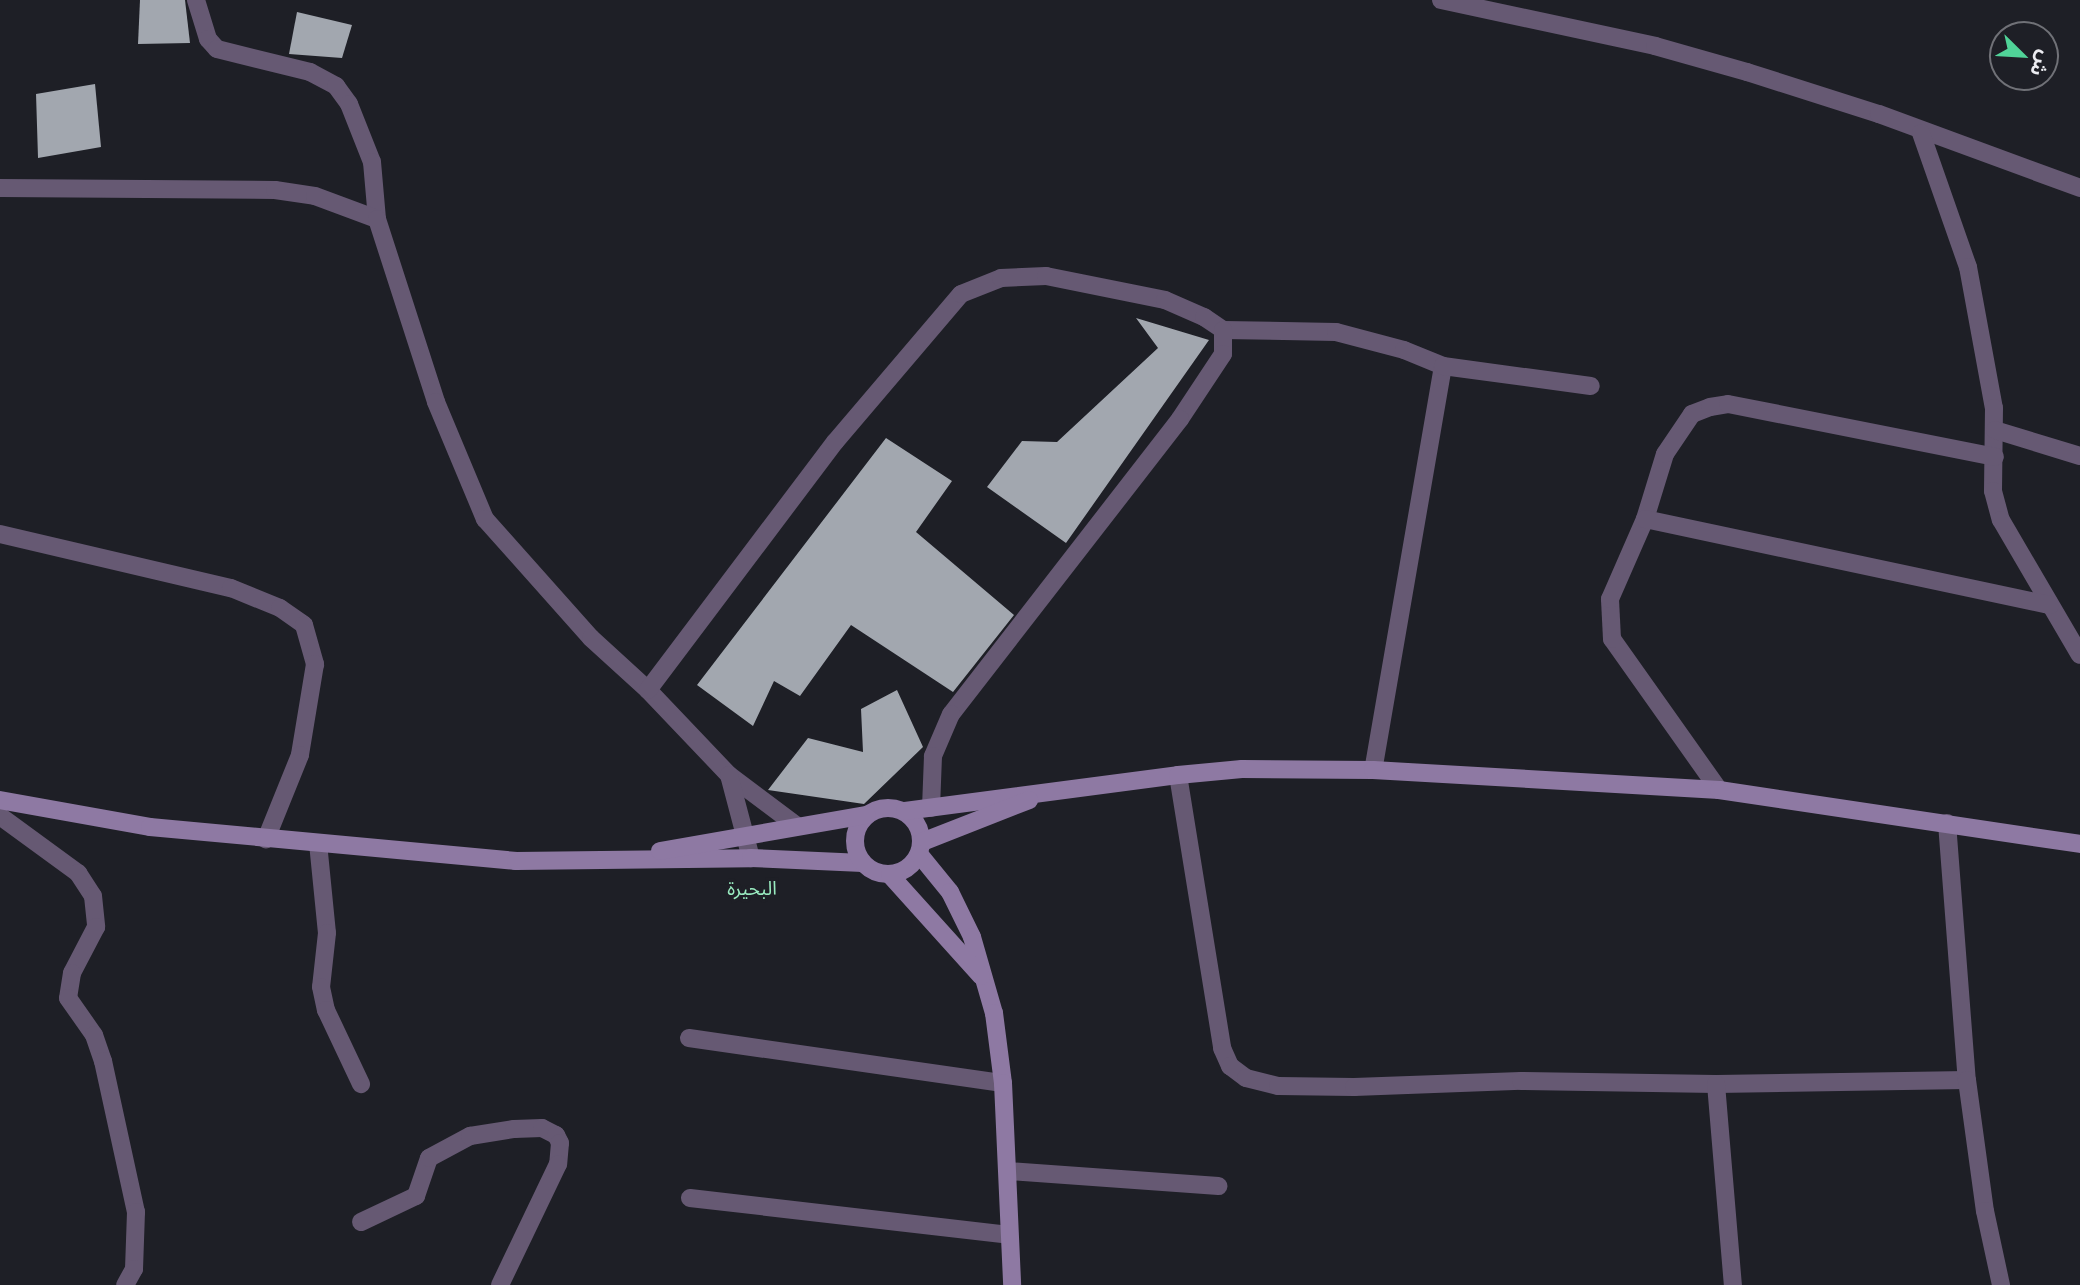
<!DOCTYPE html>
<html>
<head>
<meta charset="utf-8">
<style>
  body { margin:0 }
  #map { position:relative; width:2080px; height:1285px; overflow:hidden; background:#1e1f26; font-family:"Noto Sans","Noto Sans Arabic",sans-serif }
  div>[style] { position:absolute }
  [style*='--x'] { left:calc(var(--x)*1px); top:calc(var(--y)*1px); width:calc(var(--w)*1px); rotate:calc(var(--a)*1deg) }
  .building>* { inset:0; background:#a2a7af }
  .street>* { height:18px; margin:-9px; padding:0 9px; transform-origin:9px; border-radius:9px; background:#665973 }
  .secondary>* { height:18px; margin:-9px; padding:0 9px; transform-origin:9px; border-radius:9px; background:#8e79a3 }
  .secondary>.ring { margin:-9px; padding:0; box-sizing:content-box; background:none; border:18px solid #8e79a3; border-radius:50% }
  span { translate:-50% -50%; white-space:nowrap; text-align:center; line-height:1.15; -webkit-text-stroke:7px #1e1f26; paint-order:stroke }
  .neighbourhood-label { font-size:19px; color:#99ebc0 }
  .north { position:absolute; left:1989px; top:21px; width:70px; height:70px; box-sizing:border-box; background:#1e1f26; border:2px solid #707177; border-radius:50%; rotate:114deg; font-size:19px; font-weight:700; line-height:28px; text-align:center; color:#ececf1 }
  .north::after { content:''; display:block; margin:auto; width:24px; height:32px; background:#50d398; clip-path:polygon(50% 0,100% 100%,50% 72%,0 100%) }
</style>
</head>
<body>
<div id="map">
  <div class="building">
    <i style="clip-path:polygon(140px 0,185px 0,190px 43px,138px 44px)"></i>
    <i style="clip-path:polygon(297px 12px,352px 25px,342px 58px,289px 54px)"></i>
    <i style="clip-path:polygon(95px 84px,101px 147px,38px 158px,36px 94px)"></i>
    <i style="clip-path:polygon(1136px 318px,1209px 340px,1066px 543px,987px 487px,1022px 441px,1057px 442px,1158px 348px)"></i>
    <i style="clip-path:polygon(886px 438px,952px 481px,916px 532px,1014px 615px,953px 692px,851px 625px,800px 696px,774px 681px,753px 726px,697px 685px)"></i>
    <i style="clip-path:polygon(897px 690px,923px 747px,864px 804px,768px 790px,808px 738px,863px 752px,861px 709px)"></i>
  </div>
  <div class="street">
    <i style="--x:196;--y:0;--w:41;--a:72.9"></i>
    <i style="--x:208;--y:39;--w:13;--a:48"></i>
    <i style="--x:217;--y:49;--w:96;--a:13.9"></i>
    <i style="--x:310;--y:72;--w:30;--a:28"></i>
    <i style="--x:336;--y:86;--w:22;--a:54"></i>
    <i style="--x:349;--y:104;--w:62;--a:68.4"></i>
    <i style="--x:372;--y:162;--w:57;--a:85"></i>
    <i style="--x:1441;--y:0;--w:219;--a:12.1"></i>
    <i style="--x:1655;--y:46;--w:96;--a:15.8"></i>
    <i style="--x:1747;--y:72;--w:139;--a:17.7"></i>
    <i style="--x:1879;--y:114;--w:214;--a:20.2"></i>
    <i style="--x:1921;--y:133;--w:142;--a:70.7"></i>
    <i style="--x:1968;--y:267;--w:143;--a:79.6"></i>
    <i style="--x:1994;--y:408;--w:83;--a:90.7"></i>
    <i style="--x:1993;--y:491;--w:30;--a:75"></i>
    <i style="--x:2001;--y:520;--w:156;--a:59.7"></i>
    <i style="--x:0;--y:188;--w:275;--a:0.4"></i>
    <i style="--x:275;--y:190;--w:40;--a:8.5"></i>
    <i style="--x:315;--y:196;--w:66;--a:20.4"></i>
    <i style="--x:377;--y:219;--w:192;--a:72.1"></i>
    <i style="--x:436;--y:402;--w:127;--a:67.3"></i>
    <i style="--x:485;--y:519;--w:159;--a:48.3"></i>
    <i style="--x:591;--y:638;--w:77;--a:42.4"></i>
    <i style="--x:648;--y:690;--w:117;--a:46.4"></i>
    <i style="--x:729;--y:775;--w:85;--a:36.9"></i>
    <i style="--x:1223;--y:330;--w:113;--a:1"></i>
    <i style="--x:1336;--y:332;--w:70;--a:14.8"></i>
    <i style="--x:1404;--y:350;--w:42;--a:22.3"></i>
    <i style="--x:1443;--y:366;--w:410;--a:99.8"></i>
    <i style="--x:1443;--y:366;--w:149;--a:7.7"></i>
    <i style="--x:1995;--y:430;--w:89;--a:17"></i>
    <i style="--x:1645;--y:519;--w:68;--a:-72.9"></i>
    <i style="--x:1665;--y:454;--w:48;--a:-56"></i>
    <i style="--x:1692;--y:414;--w:19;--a:-21"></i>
    <i style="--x:1710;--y:407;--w:18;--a:-9"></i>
    <i style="--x:1728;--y:404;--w:272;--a:11.2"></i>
    <i style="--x:0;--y:534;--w:237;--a:13.2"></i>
    <i style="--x:231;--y:588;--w:53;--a:22.2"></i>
    <i style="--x:280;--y:608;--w:29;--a:35"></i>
    <i style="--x:304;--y:625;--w:41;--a:74.2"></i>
    <i style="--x:315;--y:664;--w:92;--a:99.4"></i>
    <i style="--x:300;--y:755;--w:91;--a:112"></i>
    <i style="--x:648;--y:690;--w:311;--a:-53"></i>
    <i style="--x:835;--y:442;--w:194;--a:-49.6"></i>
    <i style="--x:961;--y:294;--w:43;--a:-21.8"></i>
    <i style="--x:1001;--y:278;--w:45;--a:-2.5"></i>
    <i style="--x:1046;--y:276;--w:121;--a:11.4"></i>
    <i style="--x:1165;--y:300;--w:43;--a:23.6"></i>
    <i style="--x:1204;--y:317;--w:23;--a:34"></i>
    <i style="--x:1223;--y:330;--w:24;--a:90"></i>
    <i style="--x:1223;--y:354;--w:78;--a:123.5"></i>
    <i style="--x:1180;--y:419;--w:373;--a:127.8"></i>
    <i style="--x:951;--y:714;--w:46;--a:113.2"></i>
    <i style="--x:933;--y:756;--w:52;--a:92.2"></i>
    <i style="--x:729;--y:775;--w:86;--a:75.2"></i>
    <i style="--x:1178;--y:775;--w:277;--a:80.8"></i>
    <i style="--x:1222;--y:1048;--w:20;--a:66"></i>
    <i style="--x:1230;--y:1066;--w:20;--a:37"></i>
    <i style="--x:1246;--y:1078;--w:33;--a:14"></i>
    <i style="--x:1278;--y:1086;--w:76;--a:0.8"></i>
    <i style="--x:1354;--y:1087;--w:167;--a:-2.1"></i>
    <i style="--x:1521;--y:1081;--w:195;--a:0.9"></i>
    <i style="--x:1716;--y:1084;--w:251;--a:-0.9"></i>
    <i style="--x:1719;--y:790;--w:185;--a:-125.3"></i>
    <i style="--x:1612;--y:639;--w:40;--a:-92.9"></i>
    <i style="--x:1610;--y:599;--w:87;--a:-66.4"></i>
    <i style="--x:1645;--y:519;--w:414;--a:12"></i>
    <i style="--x:0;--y:816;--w:97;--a:36.2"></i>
    <i style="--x:78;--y:873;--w:27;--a:57"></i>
    <i style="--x:93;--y:896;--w:31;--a:84"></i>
    <i style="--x:96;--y:927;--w:52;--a:117.6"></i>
    <i style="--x:72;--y:973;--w:25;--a:99"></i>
    <i style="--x:68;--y:998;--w:45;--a:54.9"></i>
    <i style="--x:94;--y:1035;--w:28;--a:71"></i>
    <i style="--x:103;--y:1061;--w:155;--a:77.7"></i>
    <i style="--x:136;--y:1212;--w:57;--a:92"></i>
    <i style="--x:134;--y:1269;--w:18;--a:119"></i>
    <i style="--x:1947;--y:823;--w:258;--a:85.6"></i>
    <i style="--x:1967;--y:1080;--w:132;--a:82.2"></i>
    <i style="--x:1985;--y:1211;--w:76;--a:77.8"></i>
    <i style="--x:318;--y:843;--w:90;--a:84.3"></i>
    <i style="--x:327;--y:933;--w:54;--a:96.3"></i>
    <i style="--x:321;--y:987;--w:24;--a:78"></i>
    <i style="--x:326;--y:1010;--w:82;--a:64.7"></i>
    <i style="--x:689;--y:1038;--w:317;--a:8.2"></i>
    <i style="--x:1716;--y:1084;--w:202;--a:85.2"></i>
    <i style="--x:1008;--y:1171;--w:211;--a:4.1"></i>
    <i style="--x:690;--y:1198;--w:321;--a:6.6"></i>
    <i style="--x:361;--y:1222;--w:61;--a:-25.3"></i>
    <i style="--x:416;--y:1196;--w:40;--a:-71.1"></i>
    <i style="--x:429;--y:1158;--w:47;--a:-28.2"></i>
    <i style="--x:470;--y:1136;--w:45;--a:-9"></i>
    <i style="--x:514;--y:1129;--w:28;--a:-2"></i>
    <i style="--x:542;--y:1128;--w:16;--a:27"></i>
    <i style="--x:556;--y:1135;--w:9;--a:63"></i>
    <i style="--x:560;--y:1143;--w:21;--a:95"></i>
    <i style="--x:558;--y:1164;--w:134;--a:115.6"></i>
  </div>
  <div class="secondary">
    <i style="--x:0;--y:800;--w:152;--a:10.2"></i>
    <i style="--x:150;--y:827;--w:368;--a:5.3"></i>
    <i style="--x:516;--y:861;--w:235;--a:-0.7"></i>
    <i style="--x:751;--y:858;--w:112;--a:2.6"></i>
    <i class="ring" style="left:855px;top:808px;width:48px;height:48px"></i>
    <i style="--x:905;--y:811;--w:275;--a:-7.5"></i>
    <i style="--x:1178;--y:775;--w:64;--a:-5.4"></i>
    <i style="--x:1242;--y:769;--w:131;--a:0.4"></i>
    <i style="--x:1373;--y:770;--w:347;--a:3.3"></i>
    <i style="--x:1719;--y:790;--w:365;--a:8.5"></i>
    <i style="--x:922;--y:842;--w:115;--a:-21.4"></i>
    <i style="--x:660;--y:851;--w:210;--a:-9.9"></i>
    <i style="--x:919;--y:854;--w:49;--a:50.8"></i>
    <i style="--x:950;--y:892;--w:50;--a:63.9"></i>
    <i style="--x:972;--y:937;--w:79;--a:73.9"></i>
    <i style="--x:994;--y:1013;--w:71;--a:82.7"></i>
    <i style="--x:1003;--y:1083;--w:202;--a:87.4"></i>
    <i style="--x:890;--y:875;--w:136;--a:48"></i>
  </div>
  <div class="neighbourhood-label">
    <span style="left:752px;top:889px">البحيرة</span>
  </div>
  <div class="north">ش</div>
</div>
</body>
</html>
